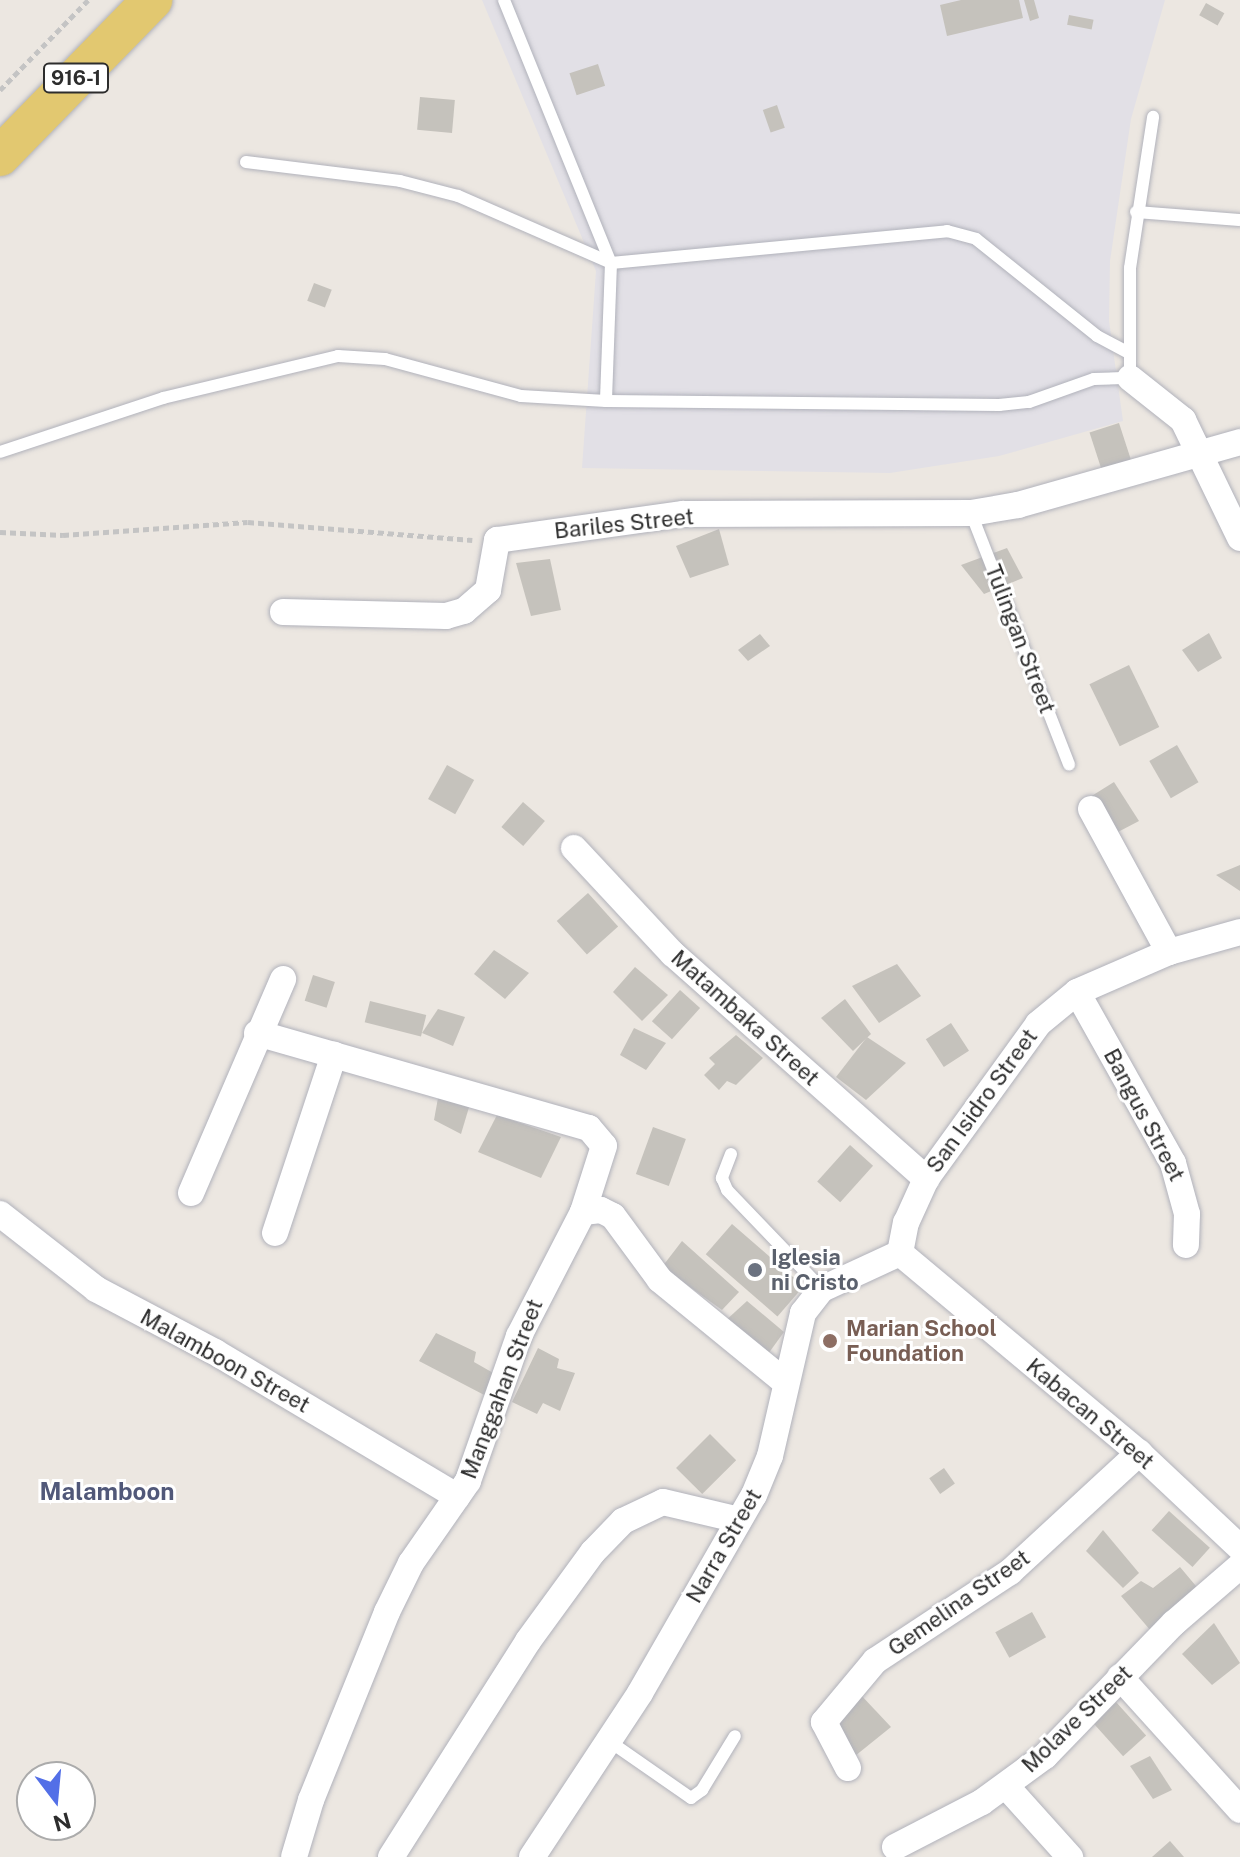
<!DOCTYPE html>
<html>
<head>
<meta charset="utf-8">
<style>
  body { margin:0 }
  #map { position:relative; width:1240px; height:1857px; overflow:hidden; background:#ece7e1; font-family:"Public Sans",sans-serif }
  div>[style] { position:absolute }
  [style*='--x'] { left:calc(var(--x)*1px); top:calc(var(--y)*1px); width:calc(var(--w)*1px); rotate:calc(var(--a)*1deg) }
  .industrial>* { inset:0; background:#e2e0e6 }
  .building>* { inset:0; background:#c5c2bc; transform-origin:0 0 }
  .path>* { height:5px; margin-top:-2.5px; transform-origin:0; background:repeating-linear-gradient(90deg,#c4c4c4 0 6px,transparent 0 10px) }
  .roads { filter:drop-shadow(0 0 2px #b1b2bb) drop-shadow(0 0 2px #b1b2bb) }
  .service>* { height:12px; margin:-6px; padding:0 6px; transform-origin:6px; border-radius:6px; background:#fff }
  .minor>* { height:26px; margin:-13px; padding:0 13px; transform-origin:13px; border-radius:13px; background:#fff }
  .primary>* { height:40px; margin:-20px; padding:0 20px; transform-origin:20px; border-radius:20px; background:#e2c870 }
  .dots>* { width:22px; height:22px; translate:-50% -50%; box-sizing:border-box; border:4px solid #fff; border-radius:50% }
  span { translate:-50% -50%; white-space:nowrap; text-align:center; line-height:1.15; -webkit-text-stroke:6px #fff; paint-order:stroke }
  .shield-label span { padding:2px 6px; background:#fff; border:2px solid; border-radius:6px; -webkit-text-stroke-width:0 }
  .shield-label { font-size:20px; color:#2d2d2d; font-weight:700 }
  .street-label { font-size:22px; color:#2d2d2d }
  .worship-label { font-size:22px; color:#5b616d; font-weight:700 }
  .left { translate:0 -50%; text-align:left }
  .education-label { font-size:22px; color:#785e54; font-weight:700 }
  .neighbourhood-label { font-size:24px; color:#515879; font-weight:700 }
  .north { position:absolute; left:16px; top:1761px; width:80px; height:80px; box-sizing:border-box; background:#fff; border:2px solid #ababab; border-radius:50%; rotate:164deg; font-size:22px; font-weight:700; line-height:32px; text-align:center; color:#2d2d2d }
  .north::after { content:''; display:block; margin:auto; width:28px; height:36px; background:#536fe7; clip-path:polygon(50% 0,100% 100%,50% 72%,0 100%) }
</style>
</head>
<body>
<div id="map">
  <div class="industrial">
    <i style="clip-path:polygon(482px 0,1165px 0,1131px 119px,1110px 261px,1109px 321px,1123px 421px,999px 456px,890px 473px,582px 468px,596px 271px)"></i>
  </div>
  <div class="building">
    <i style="clip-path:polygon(961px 0,1019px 0,1023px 18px,947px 36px,940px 5px)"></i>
    <i style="clip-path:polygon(1024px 0,1034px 0,1039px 18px,1030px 21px)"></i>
    <i style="left:1206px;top:3px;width:21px;height:14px;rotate:29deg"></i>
    <i style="left:1069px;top:15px;width:25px;height:10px;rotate:11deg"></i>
    <i style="left:598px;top:64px;width:23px;height:30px;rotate:72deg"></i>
    <i style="left:420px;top:97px;width:35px;height:33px;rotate:5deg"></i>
    <i style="left:777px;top:105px;width:24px;height:15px;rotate:71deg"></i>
    <i style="left:314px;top:283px;width:19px;height:19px;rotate:21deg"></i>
    <i style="left:1119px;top:423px;width:47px;height:31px;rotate:72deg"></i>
    <i style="clip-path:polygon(719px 529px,729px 565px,690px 578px,676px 546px)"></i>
    <i style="clip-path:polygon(1007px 548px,1023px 578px,984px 594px,961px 565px)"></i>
    <i style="clip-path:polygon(550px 559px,561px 610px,531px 616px,516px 563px)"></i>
    <i style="clip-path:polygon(1209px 633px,1222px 658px,1198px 672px,1182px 650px)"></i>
    <i style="clip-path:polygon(760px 634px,770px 646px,748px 661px,738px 650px)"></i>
    <i style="left:1129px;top:665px;width:69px;height:44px;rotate:64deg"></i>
    <i style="left:1177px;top:745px;width:43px;height:32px;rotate:60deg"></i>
    <i style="left:447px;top:765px;width:31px;height:39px;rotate:29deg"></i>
    <i style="clip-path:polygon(1114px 782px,1139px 821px,1116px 833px,1090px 797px)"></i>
    <i style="left:523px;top:802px;width:29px;height:33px;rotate:41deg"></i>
    <i style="clip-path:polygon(1240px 865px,1240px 891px,1216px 875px)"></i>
    <i style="left:588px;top:893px;width:45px;height:42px;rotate:48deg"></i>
    <i style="clip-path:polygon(494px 950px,529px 973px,505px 999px,474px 974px)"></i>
    <i style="clip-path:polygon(897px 964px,921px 996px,879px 1023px,852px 986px)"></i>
    <i style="clip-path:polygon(635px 967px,668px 995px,642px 1021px,613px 992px)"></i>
    <i style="left:313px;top:975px;width:23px;height:27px;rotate:18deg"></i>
    <i style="left:680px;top:990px;width:27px;height:42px;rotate:42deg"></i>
    <i style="clip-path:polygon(845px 999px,871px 1034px,853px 1051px,821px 1018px)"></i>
    <i style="left:370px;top:1001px;width:58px;height:22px;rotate:14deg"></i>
    <i style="clip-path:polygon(438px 1009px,465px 1017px,453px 1046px,422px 1033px)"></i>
    <i style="left:951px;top:1023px;width:33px;height:30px;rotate:57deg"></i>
    <i style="clip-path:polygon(634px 1028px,666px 1043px,646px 1070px,620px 1055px)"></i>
    <i style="clip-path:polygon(736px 1035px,763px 1058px,736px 1085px,727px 1081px,719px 1090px,704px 1075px,715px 1064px,709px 1058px)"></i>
    <i style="clip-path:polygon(867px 1037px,906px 1063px,866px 1100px,836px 1077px)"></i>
    <i style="clip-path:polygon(438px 1098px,470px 1104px,461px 1134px,434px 1120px)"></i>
    <i style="clip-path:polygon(497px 1115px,561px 1137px,541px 1178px,478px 1152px)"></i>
    <i style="left:653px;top:1127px;width:35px;height:50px;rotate:20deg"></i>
    <i style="left:850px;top:1145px;width:31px;height:49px;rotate:42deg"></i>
    <i style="left:732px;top:1224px;width:95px;height:40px;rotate:41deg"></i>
    <i style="clip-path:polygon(682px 1241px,739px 1292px,722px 1310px,662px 1267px)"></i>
    <i style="clip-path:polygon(747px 1301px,784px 1332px,768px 1354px,724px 1322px)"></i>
    <i style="clip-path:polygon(436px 1333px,476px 1352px,474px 1362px,502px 1378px,490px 1398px,419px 1361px)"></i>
    <i style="clip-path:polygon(538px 1348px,559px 1359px,557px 1368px,575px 1373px,560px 1411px,543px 1403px,537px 1414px,512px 1402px)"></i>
    <i style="left:710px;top:1434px;width:37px;height:48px;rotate:45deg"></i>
    <i style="left:944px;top:1468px;width:19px;height:18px;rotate:55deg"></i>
    <i style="left:1169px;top:1511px;width:55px;height:26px;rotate:42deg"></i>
    <i style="clip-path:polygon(1103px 1530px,1139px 1573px,1123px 1588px,1086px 1551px)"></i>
    <i style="clip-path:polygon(1180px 1567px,1201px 1592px,1151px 1631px,1121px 1596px,1141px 1581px,1153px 1588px)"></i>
    <i style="left:1032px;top:1612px;width:29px;height:42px;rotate:61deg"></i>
    <i style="clip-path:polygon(1214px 1623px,1240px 1663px,1212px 1685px,1182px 1654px)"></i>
    <i style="clip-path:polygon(860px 1694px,891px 1727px,855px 1756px,832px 1723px)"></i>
    <i style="left:1116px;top:1702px;width:45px;height:31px;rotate:48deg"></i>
    <i style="clip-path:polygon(1150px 1756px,1172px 1790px,1153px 1799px,1130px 1766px)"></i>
    <i style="clip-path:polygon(1170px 1841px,1184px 1857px,1152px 1857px)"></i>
  </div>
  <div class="path">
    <i style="--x:0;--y:90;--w:126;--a:-45.6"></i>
    <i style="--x:0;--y:532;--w:63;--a:2.7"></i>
    <i style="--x:63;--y:535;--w:185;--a:-4"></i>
    <i style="--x:248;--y:522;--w:225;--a:4.6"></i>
  </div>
  <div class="roads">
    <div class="service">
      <i style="--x:504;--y:0;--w:284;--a:67.9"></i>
      <i style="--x:611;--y:263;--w:138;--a:92.1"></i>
      <i style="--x:246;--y:162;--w:155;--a:7"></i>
      <i style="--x:400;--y:181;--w:60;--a:14.5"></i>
      <i style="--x:458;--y:196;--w:167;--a:23.6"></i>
      <i style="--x:611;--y:263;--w:338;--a:-5.4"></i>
      <i style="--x:947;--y:231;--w:30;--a:15"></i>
      <i style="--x:976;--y:239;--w:155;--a:38.7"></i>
      <i style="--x:1097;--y:336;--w:36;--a:28"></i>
      <i style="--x:1136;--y:212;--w:104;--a:4.4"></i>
      <i style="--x:0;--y:452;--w:172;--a:-18.3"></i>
      <i style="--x:163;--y:398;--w:180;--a:-13.5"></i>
      <i style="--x:338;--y:356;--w:47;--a:3.7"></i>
      <i style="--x:385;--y:359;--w:141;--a:15.2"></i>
      <i style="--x:521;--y:396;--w:85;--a:3.4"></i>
      <i style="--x:606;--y:401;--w:393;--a:0.6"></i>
      <i style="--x:999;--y:405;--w:30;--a:-6"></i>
      <i style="--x:1029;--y:402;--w:69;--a:-19.5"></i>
      <i style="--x:1094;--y:379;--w:36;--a:-2"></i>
      <i style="--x:1130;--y:378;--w:110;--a:-90"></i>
      <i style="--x:1130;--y:268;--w:153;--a:-81.3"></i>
      <i style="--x:971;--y:513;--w:270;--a:68.7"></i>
      <i style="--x:731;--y:1154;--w:26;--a:111"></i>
      <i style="--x:722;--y:1178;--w:13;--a:67"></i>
      <i style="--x:727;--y:1190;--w:137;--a:46.2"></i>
      <i style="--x:609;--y:1741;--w:100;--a:34.8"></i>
      <i style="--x:691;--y:1798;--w:14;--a:-36"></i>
      <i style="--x:702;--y:1790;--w:63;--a:-58.6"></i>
    </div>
    <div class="minor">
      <i style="--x:1130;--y:378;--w:68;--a:38.4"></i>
      <i style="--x:1183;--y:420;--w:131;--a:64.2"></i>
      <i style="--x:283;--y:612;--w:163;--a:1.4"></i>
      <i style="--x:446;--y:616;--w:19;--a:-16"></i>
      <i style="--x:464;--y:611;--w:32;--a:-41"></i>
      <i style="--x:488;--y:590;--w:51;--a:-79.8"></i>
      <i style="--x:497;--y:540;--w:188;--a:-8"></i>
      <i style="--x:683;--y:514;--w:288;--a:-0.2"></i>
      <i style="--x:971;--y:513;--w:48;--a:-9.7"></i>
      <i style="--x:1018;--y:505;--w:231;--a:-15.8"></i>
      <i style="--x:1091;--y:809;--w:163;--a:61.4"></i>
      <i style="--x:574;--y:848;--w:145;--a:47"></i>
      <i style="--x:673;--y:954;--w:339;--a:41.6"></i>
      <i style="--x:1077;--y:992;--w:196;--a:60.7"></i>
      <i style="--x:1173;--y:1163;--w:53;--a:74.6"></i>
      <i style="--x:1187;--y:1214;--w:31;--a:92"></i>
      <i style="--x:257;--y:1033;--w:345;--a:16"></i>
      <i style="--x:589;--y:1128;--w:23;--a:50"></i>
      <i style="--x:604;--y:1146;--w:69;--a:107.7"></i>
      <i style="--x:583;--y:1212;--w:140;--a:117.3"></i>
      <i style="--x:519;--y:1336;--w:154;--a:109.4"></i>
      <i style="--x:468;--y:1481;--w:100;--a:124.8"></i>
      <i style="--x:411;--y:1563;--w:55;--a:116.1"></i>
      <i style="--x:387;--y:1612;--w:203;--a:112"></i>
      <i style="--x:311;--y:1800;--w:59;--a:106.6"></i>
      <i style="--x:191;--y:1193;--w:233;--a:-66.7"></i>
      <i style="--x:583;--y:1212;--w:18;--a:-6"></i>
      <i style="--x:601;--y:1210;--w:13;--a:27"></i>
      <i style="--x:613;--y:1216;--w:79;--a:53.7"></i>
      <i style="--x:660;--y:1280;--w:160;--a:39.2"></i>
      <i style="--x:0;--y:1214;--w:122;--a:38"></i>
      <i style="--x:96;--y:1289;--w:135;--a:27.9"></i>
      <i style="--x:215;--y:1352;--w:282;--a:30.8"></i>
      <i style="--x:275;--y:1233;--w:188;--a:-71.7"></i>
      <i style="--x:900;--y:1253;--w:31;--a:-79"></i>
      <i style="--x:906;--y:1223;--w:48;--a:-65.6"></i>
      <i style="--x:926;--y:1179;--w:191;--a:-54.1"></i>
      <i style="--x:1038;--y:1024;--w:50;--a:-39.4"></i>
      <i style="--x:1077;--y:992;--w:100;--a:-23.5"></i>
      <i style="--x:1169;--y:952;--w:74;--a:-15.7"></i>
      <i style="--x:900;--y:1253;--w:312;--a:39.9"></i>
      <i style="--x:1139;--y:1453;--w:139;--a:43.2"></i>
      <i style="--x:1120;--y:1677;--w:179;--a:47.9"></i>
      <i style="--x:848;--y:1768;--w:52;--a:-117.6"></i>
      <i style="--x:824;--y:1722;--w:80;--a:-50.1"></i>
      <i style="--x:875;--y:1661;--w:162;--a:-33.4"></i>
      <i style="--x:1010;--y:1572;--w:176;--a:-42.7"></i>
      <i style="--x:1006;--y:1786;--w:96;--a:48"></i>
      <i style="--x:895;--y:1847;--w:98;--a:-27.3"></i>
      <i style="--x:982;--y:1802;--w:78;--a:-36.1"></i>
      <i style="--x:1045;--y:1756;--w:185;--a:-45.9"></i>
      <i style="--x:1174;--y:1623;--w:87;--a:-40.8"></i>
      <i style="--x:391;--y:1857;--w:256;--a:-57.6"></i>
      <i style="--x:528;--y:1641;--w:110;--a:-53.9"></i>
      <i style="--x:593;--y:1552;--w:43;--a:-45.9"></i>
      <i style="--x:623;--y:1521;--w:44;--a:-25.4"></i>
      <i style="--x:663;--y:1502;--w:78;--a:13.3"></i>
      <i style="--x:532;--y:1857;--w:196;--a:-56.6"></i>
      <i style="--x:640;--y:1693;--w:228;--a:-60.1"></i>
      <i style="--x:754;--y:1495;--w:42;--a:-67.7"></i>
      <i style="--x:770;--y:1456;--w:147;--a:-77"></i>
      <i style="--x:803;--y:1313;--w:31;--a:-52"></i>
      <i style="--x:822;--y:1289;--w:86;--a:-24.8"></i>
    </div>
    <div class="primary">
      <i style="--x:0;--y:156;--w:218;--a:-45.7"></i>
    </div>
  </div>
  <div class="dots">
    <i style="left:755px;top:1270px;background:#6b7280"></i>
    <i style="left:830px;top:1341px;background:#8d6e63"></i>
  </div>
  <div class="shield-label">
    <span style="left:76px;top:78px">916-1</span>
  </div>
  <div class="street-label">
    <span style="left:624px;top:524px;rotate:-6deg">Bariles Street</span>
    <span style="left:1020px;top:639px;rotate:69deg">Tulingan Street</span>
    <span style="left:745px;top:1018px;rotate:42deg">Matambaka Street</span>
    <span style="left:982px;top:1101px;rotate:-54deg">San Isidro Street</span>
    <span style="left:1144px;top:1115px;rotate:62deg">Bangus Street</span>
    <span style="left:225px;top:1361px;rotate:29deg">Malamboon Street</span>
    <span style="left:502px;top:1389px;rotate:-69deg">Manggahan Street</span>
    <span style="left:1090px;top:1414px;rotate:40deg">Kabacan Street</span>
    <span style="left:724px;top:1546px;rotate:-60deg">Narra Street</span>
    <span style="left:959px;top:1603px;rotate:-35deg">Gemelina Street</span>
    <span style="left:1077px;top:1719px;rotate:-44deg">Molave Street</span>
  </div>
  <div class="worship-label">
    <span class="left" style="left:771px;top:1270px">Iglesia<br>ni Cristo</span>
  </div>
  <div class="education-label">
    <span class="left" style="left:846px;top:1341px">Marian School<br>Foundation</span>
  </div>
  <div class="neighbourhood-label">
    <span style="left:107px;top:1492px">Malamboon</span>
  </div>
  <div class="north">N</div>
</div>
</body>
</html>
